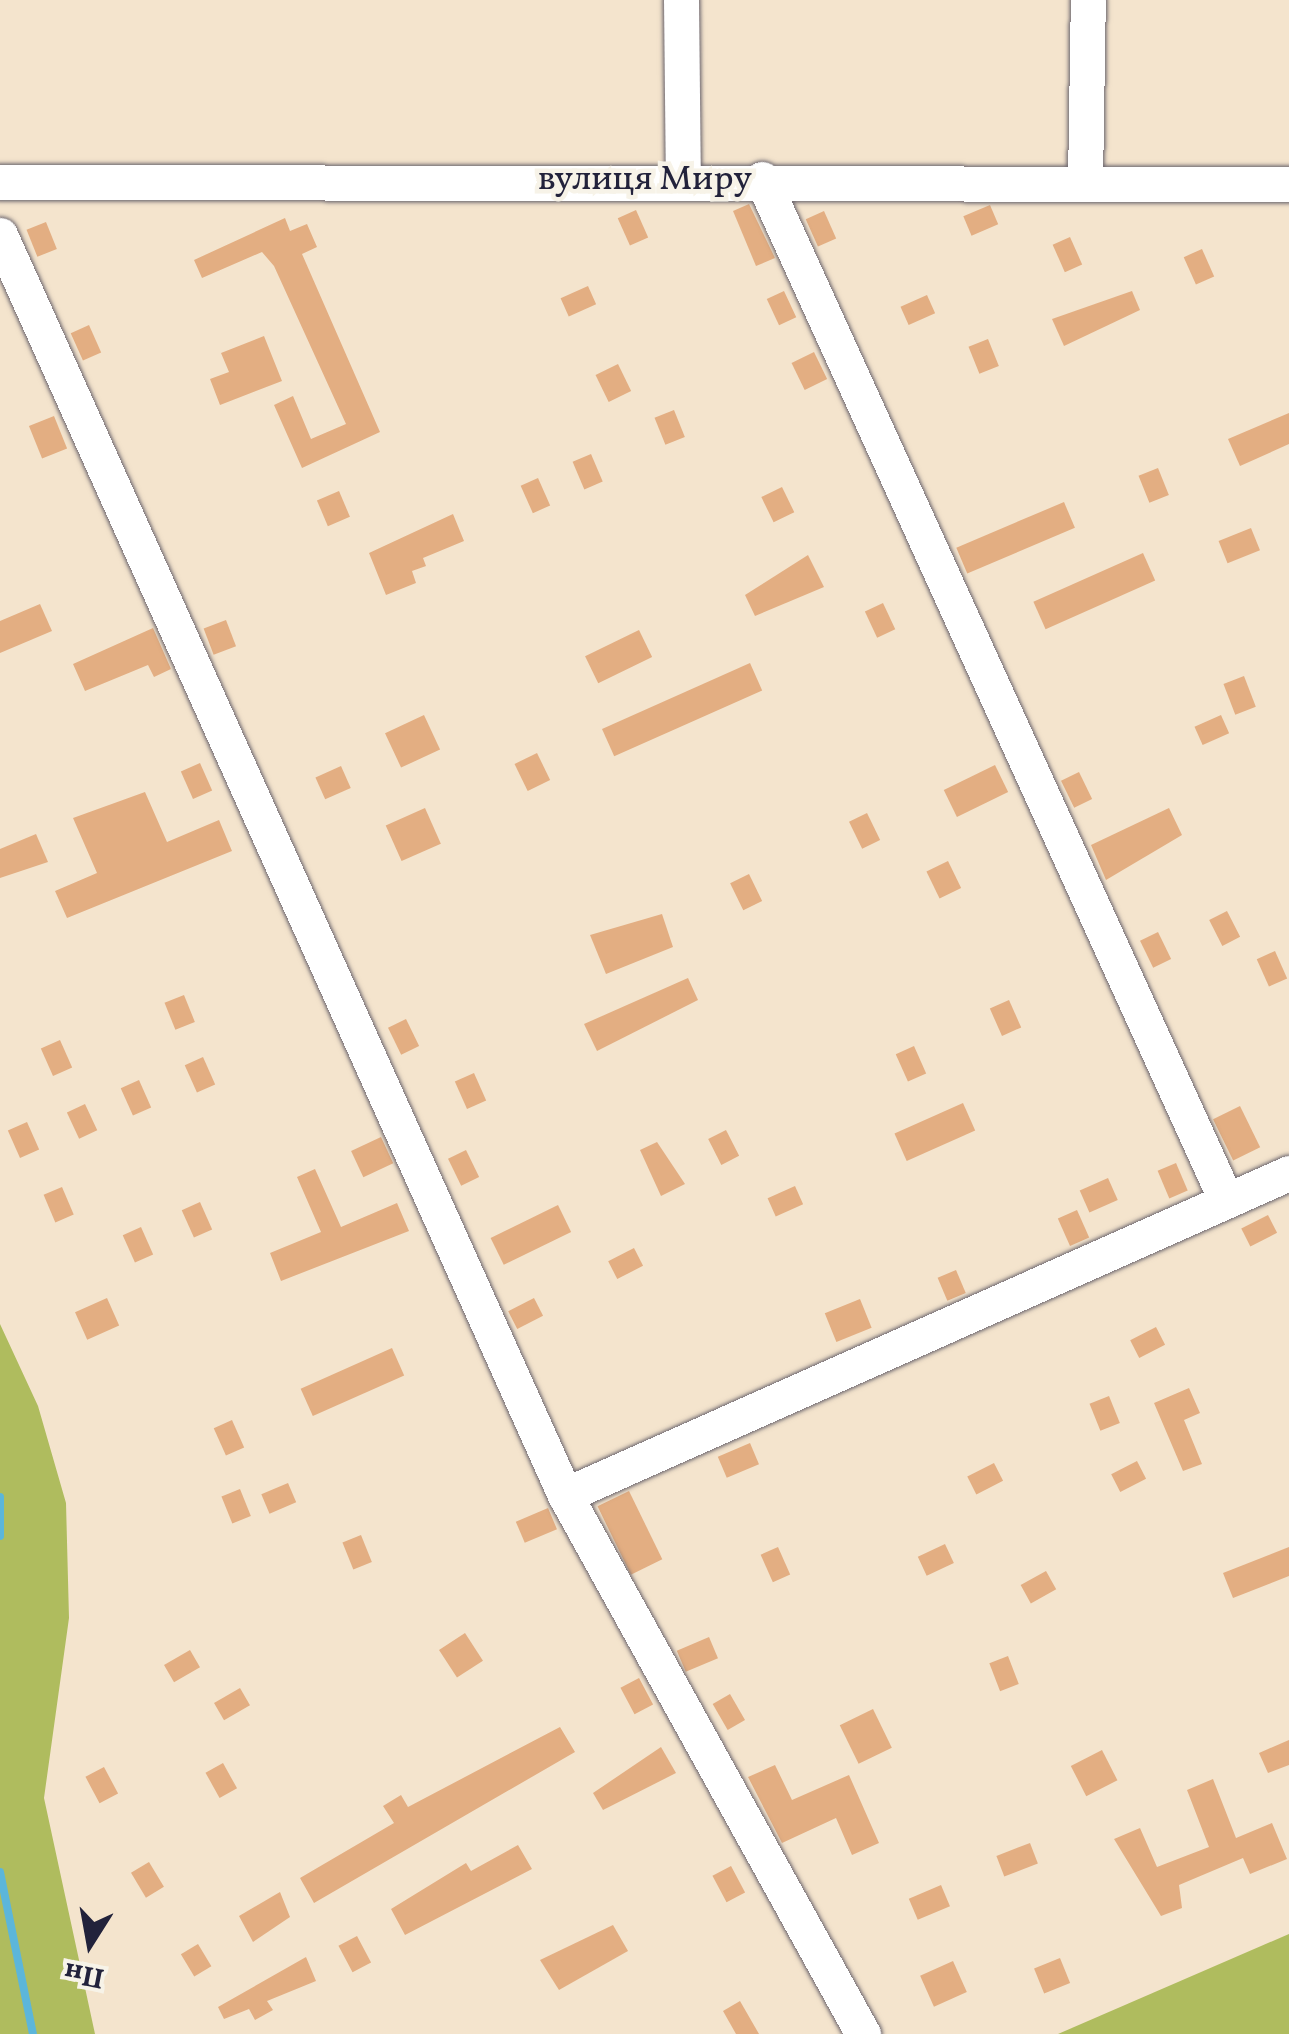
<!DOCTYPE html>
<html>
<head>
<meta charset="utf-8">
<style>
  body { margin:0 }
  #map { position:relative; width:1289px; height:2034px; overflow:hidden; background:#f4e4cd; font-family:Vollkorn,serif }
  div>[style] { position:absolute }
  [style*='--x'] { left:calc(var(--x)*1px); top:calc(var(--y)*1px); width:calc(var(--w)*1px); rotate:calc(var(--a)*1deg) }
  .green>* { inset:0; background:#afbc5e }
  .stream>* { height:8px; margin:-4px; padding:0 4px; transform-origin:4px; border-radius:4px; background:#5cb6da }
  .building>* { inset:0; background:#e3ae82; transform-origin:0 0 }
  .roads { filter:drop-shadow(0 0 2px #6c666e) drop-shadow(0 0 2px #6c666e) }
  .minor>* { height:35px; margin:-17.5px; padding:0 17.5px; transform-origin:17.5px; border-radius:17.5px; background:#fff }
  span { translate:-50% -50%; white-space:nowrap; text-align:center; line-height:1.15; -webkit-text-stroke:9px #f7f3e8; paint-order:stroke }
  .street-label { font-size:35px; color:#22223b }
  .north { position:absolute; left:40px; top:1894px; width:100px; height:100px; -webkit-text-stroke:8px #f7f3e8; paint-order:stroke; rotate:191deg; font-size:28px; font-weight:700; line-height:40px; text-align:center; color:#22223b }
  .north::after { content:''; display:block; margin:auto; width:35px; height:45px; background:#22223b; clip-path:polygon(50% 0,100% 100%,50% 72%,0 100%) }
</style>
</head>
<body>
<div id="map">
  <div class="green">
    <i style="clip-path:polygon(0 1324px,38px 1406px,66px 1503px,69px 1618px,44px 1798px,95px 2034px,0 2034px)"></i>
    <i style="clip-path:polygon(1289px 1934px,1289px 2034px,1058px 2034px)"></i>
  </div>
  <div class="stream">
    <i style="--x:0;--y:1497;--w:39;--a:90"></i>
    <i style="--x:0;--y:1872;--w:165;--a:78.5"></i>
  </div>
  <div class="building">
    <i style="clip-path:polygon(749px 204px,775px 258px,756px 266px,733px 211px)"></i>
    <i style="left:990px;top:205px;width:21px;height:29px;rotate:67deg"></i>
    <i style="left:636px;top:210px;width:30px;height:20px;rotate:66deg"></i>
    <i style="left:824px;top:211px;width:30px;height:20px;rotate:66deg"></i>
    <i style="clip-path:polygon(285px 218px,290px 231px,307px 224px,317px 247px,302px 254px,380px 432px,302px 468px,274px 405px,293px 396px,311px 439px,346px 424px,274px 266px,262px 252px,202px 278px,194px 260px)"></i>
    <i style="left:46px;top:222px;width:29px;height:21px;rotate:68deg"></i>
    <i style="left:1070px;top:237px;width:30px;height:19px;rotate:66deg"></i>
    <i style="left:1202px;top:249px;width:30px;height:20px;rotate:66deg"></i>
    <i style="left:588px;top:286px;width:20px;height:30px;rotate:66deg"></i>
    <i style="left:784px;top:291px;width:29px;height:19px;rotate:65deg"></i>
    <i style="clip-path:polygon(1132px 291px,1140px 310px,1064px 346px,1052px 319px)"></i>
    <i style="left:927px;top:295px;width:20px;height:29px;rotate:66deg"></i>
    <i style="left:89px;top:325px;width:30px;height:20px;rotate:66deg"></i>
    <i style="clip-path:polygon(264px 336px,282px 381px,220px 405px,210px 379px,229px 372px,221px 353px)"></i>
    <i style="left:988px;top:339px;width:29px;height:21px;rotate:68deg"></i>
    <i style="left:814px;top:352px;width:30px;height:25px;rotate:64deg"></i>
    <i style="left:618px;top:364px;width:30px;height:25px;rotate:64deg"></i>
    <i style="left:674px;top:410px;width:29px;height:21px;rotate:68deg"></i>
    <i style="clip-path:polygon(1289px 413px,1289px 444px,1240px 466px,1228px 439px)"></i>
    <i style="left:54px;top:416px;width:35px;height:27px;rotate:68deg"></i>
    <i style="left:591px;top:454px;width:30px;height:20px;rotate:67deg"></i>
    <i style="left:1158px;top:468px;width:29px;height:21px;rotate:68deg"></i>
    <i style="left:538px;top:478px;width:30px;height:19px;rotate:66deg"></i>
    <i style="left:782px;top:487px;width:28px;height:23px;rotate:64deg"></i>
    <i style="left:339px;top:491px;width:28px;height:24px;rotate:67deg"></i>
    <i style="left:1064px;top:502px;width:28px;height:117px;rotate:67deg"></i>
    <i style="clip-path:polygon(453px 514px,464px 541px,423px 558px,426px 566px,412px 571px,416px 583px,386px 595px,369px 553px)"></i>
    <i style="left:1251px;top:528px;width:24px;height:35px;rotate:68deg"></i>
    <i style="left:1143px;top:553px;width:30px;height:120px;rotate:66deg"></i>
    <i style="clip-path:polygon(808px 555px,824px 587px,755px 616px,745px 595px)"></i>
    <i style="left:883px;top:603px;width:29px;height:20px;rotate:65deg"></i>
    <i style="clip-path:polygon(40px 604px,52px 631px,0 653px,0 621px)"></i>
    <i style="left:226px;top:620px;width:28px;height:24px;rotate:69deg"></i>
    <i style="clip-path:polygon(153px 628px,171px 669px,154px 677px,148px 665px,85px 691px,73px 664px)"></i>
    <i style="left:639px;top:630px;width:30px;height:60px;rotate:64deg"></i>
    <i style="left:750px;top:663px;width:30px;height:162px;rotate:66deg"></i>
    <i style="left:1244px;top:676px;width:33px;height:22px;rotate:69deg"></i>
    <i style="left:424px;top:715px;width:38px;height:43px;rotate:65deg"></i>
    <i style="left:1221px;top:715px;width:20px;height:29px;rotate:66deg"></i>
    <i style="left:537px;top:753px;width:30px;height:25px;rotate:64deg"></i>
    <i style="left:200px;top:763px;width:30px;height:21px;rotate:66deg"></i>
    <i style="left:995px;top:765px;width:30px;height:57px;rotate:64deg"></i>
    <i style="left:341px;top:766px;width:24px;height:28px;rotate:66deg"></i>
    <i style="left:1079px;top:772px;width:30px;height:20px;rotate:64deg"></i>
    <i style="clip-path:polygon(145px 792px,167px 842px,219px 820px,232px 851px,67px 918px,55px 891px,97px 873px,73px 818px)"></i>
    <i style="left:425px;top:808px;width:39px;height:43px;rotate:66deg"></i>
    <i style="clip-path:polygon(1169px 808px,1182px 835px,1106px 880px,1091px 845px)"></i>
    <i style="left:867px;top:813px;width:30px;height:20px;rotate:64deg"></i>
    <i style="clip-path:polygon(36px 834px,48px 862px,0 878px,0 849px)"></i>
    <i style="left:948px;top:861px;width:30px;height:24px;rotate:64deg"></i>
    <i style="left:749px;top:874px;width:30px;height:21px;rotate:64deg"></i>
    <i style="left:1227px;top:911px;width:29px;height:20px;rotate:63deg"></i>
    <i style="clip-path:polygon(662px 914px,673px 947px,606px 974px,590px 935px)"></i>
    <i style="left:1158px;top:932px;width:30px;height:20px;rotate:64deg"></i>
    <i style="left:1275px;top:951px;width:30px;height:20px;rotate:66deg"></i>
    <i style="clip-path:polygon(688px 978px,698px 1000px,597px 1051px,584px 1024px)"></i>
    <i style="left:184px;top:995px;width:29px;height:21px;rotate:68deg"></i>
    <i style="left:1009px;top:1000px;width:30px;height:21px;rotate:66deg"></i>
    <i style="left:406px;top:1019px;width:30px;height:20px;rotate:64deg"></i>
    <i style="left:60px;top:1040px;width:30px;height:21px;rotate:66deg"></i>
    <i style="left:914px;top:1046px;width:30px;height:20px;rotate:66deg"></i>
    <i style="left:203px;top:1057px;width:30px;height:20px;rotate:66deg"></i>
    <i style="left:474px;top:1073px;width:30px;height:21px;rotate:66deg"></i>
    <i style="left:139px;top:1080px;width:30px;height:20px;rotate:66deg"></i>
    <i style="left:963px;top:1103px;width:30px;height:75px;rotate:66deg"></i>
    <i style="left:85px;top:1104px;width:29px;height:20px;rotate:65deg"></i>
    <i style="left:1240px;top:1106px;width:46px;height:30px;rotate:64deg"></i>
    <i style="left:27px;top:1122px;width:30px;height:21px;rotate:66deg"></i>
    <i style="left:726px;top:1130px;width:29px;height:20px;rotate:63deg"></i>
    <i style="left:381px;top:1137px;width:29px;height:33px;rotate:65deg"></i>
    <i style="clip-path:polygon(657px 1142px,685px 1184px,661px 1196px,640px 1150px)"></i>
    <i style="left:466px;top:1150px;width:30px;height:20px;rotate:64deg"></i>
    <i style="left:1176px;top:1163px;width:30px;height:20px;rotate:67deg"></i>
    <i style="clip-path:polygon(315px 1169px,341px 1227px,397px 1203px,409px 1231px,281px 1281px,270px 1253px,321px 1232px,297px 1177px)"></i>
    <i style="left:1108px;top:1178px;width:24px;height:31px;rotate:66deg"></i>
    <i style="left:795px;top:1186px;width:20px;height:30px;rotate:66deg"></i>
    <i style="left:62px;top:1187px;width:30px;height:20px;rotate:67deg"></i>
    <i style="left:200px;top:1202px;width:30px;height:20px;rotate:66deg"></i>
    <i style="left:558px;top:1205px;width:30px;height:75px;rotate:64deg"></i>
    <i style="left:1077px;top:1210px;width:30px;height:21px;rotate:66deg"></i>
    <i style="left:1268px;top:1215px;width:20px;height:30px;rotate:63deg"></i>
    <i style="left:141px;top:1227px;width:30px;height:20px;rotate:66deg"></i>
    <i style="left:634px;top:1248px;width:20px;height:29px;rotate:63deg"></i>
    <i style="left:956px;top:1270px;width:25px;height:20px;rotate:67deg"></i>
    <i style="left:107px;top:1298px;width:30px;height:35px;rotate:66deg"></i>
    <i style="left:534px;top:1298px;width:20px;height:29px;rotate:63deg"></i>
    <i style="left:860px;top:1299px;width:31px;height:38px;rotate:68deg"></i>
    <i style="left:1156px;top:1327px;width:20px;height:29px;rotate:63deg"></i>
    <i style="left:392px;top:1348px;width:30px;height:100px;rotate:66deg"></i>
    <i style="clip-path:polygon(1189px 1388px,1200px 1413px,1184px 1420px,1202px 1464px,1183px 1471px,1154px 1403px)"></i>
    <i style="left:1109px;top:1396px;width:29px;height:21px;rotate:68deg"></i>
    <i style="left:232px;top:1420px;width:30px;height:20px;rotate:66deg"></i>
    <i style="left:750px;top:1443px;width:23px;height:35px;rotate:67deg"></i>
    <i style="left:1137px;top:1461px;width:20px;height:29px;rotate:63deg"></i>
    <i style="left:994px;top:1463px;width:20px;height:30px;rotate:63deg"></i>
    <i style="left:288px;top:1483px;width:21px;height:29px;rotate:67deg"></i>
    <i style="left:240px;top:1489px;width:29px;height:20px;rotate:68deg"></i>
    <i style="left:629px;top:1491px;width:76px;height:35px;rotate:64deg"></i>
    <i style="left:548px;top:1508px;width:23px;height:35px;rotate:67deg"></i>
    <i style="left:361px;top:1535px;width:29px;height:20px;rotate:68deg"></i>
    <i style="left:945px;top:1544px;width:21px;height:30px;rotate:65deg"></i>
    <i style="left:778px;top:1547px;width:30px;height:19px;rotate:66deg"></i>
    <i style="clip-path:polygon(1289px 1547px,1289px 1576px,1233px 1598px,1223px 1573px)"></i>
    <i style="left:1046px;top:1571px;width:21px;height:29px;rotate:61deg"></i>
    <i style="left:465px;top:1633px;width:33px;height:31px;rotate:57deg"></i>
    <i style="left:709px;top:1637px;width:23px;height:35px;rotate:67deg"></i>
    <i style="left:190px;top:1650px;width:20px;height:30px;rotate:60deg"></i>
    <i style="left:1008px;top:1656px;width:30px;height:20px;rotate:69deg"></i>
    <i style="left:639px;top:1678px;width:30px;height:21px;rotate:62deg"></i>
    <i style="left:240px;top:1688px;width:20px;height:30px;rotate:60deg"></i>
    <i style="left:730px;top:1694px;width:30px;height:20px;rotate:60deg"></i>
    <i style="left:873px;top:1709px;width:43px;height:37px;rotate:64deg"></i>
    <i style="clip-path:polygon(560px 1727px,575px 1752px,314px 1903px,300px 1878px,394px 1823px,383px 1806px,401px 1795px,408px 1807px)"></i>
    <i style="clip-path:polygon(1289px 1740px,1289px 1765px,1268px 1773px,1259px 1753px)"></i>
    <i style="clip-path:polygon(661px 1747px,676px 1773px,603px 1810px,593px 1793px)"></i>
    <i style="left:1102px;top:1750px;width:34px;height:35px;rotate:63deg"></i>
    <i style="left:223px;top:1763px;width:29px;height:20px;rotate:61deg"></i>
    <i style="clip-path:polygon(775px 1765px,792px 1800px,849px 1775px,879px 1843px,852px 1855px,836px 1818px,782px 1843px,748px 1777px)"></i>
    <i style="left:104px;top:1767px;width:30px;height:21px;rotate:62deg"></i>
    <i style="clip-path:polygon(1213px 1779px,1236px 1838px,1272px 1823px,1287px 1859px,1250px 1874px,1243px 1858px,1179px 1885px,1182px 1908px,1161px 1916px,1114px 1839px,1140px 1828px,1157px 1867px,1209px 1847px,1187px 1790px)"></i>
    <i style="left:1030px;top:1843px;width:22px;height:36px;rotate:69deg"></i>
    <i style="clip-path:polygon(518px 1845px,532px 1869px,405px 1935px,391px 1909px,466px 1863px,471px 1871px)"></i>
    <i style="left:149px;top:1862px;width:29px;height:21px;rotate:59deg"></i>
    <i style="left:731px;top:1866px;width:30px;height:21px;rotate:62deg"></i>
    <i style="left:941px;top:1885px;width:23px;height:35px;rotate:67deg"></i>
    <i style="clip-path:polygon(280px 1892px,290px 1917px,253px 1942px,239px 1916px)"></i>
    <i style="clip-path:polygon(613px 1925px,628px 1951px,559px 1990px,540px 1960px)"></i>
    <i style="left:357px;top:1936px;width:30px;height:21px;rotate:62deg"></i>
    <i style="left:198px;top:1944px;width:26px;height:20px;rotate:59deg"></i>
    <i style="clip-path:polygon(306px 1957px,316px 1981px,267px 2001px,273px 2010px,255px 2020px,249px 2009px,224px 2019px,218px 2007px)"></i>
    <i style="left:1060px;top:1958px;width:27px;height:28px;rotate:68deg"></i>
    <i style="left:953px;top:1961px;width:34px;height:36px;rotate:66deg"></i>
    <i style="clip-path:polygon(740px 2001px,759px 2034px,736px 2034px,723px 2011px)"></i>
  </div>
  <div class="roads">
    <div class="minor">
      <i style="--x:681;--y:0;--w:179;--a:89.4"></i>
      <i style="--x:762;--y:179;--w:1121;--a:65.56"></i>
      <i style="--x:0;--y:182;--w:1289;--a:0.09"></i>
      <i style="--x:1085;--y:182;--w:182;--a:-89.1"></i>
      <i style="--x:0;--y:235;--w:1381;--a:65.85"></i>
      <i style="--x:565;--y:1495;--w:616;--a:61.06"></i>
      <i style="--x:565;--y:1495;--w:792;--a:-23.98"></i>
    </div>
  </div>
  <div class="street-label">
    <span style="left:645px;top:180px">вулиця Миру</span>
  </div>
  <div class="north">Пн</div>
</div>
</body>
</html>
